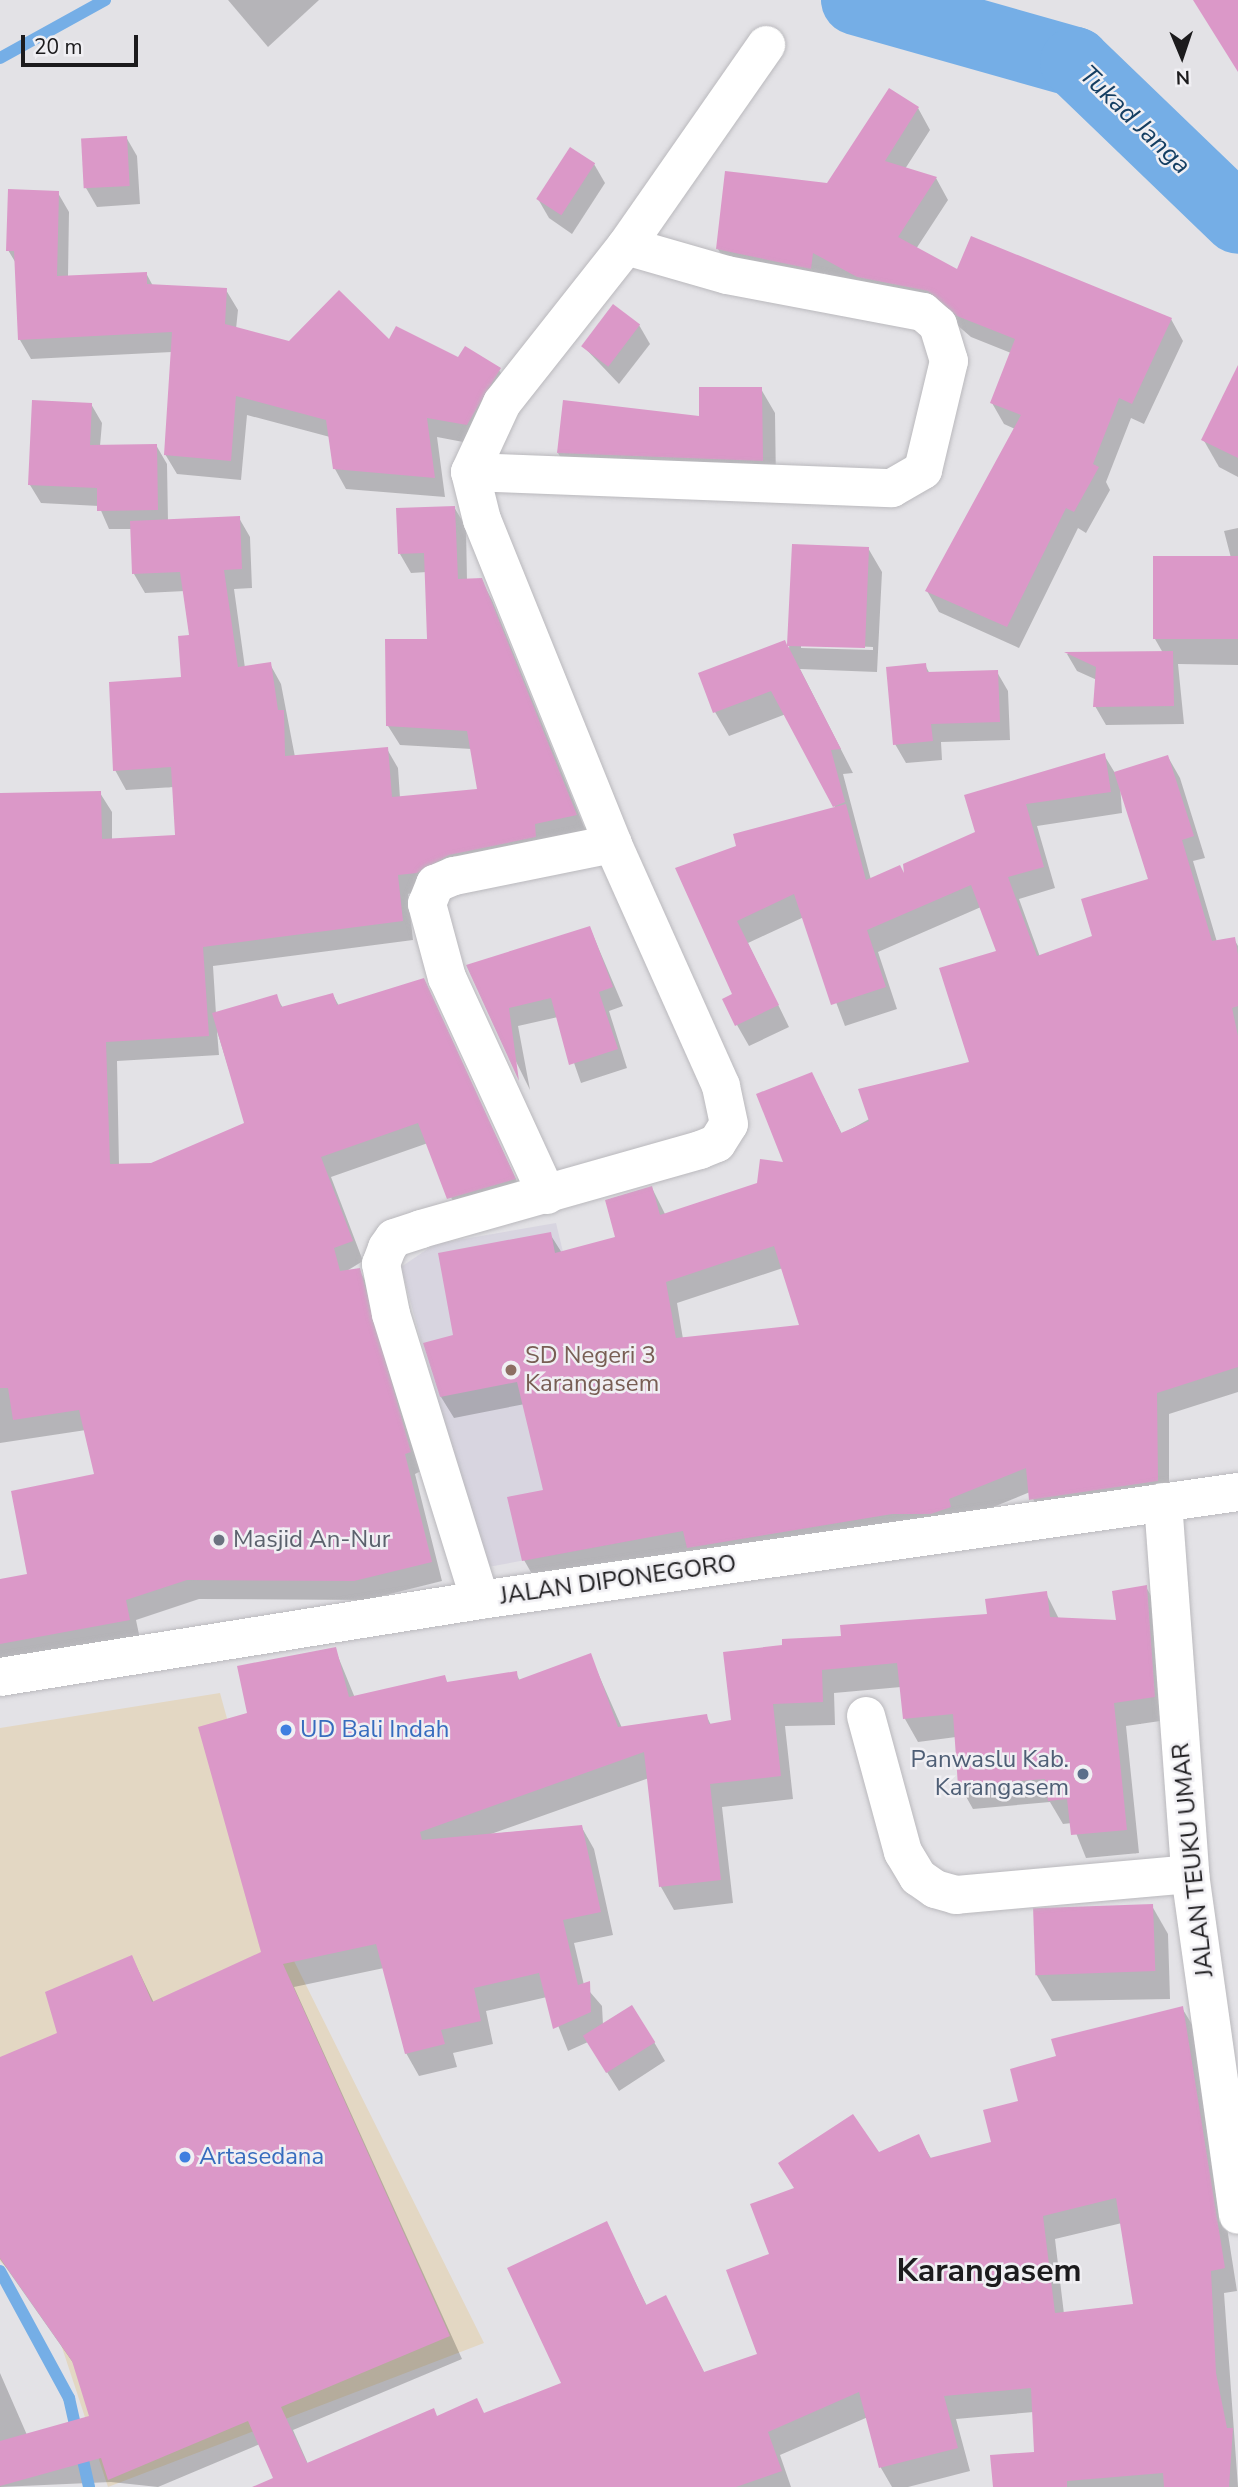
<!DOCTYPE html>
<html>
<head>
<meta charset="utf-8">
<style>
  body { margin:0 }
  #map { position:relative; width:1238px; height:2487px; overflow:hidden; background:#e3e2e6; font-family:"Nunito Sans",sans-serif }
  div>[style] { position:absolute }
  [style*='--x'] { left:calc(var(--x)*1px); top:calc(var(--y)*1px); width:calc(var(--w)*1px); rotate:calc(var(--a)*1deg) }
  .commercial>* { inset:0; background:#e3d7c3 }
  .built>* { inset:0; background:#d8d5e0 }
  .shadow>* { inset:0; background:#0003 }
  .stream>* { height:12px; margin:-6px; padding:0 6px; transform-origin:6px; border-radius:6px; background:#75aee6 }
  .river>* { height:70px; margin:-35px; padding:0 35px; transform-origin:35px; border-radius:35px; background:#75aee6 }
  .building>* { inset:0; background:#db98c8; transform-origin:0 0 }
  .roads { filter:drop-shadow(0 0 2px #bab9bd) drop-shadow(0 0 2px #bab9bd) }
  .street>* { height:38px; margin:-19px; padding:0 19px; transform-origin:19px; border-radius:19px; background:#fff }
  .secondary>* { height:38px; margin:-19px; padding:0 19px; transform-origin:19px; border-radius:19px; background:#fff }
  .dots>* { width:19px; height:19px; translate:-50% -50%; box-sizing:border-box; border:4px solid #f0eff3; border-radius:50% }
  span { translate:-50% -50%; white-space:nowrap; text-align:center; line-height:1.15; -webkit-text-stroke:5px #f0eff3; paint-order:stroke }
  .education-label { font-size:24px; color:#785e54 }
  .left { translate:0 -50%; text-align:left }
  .worship-label { font-size:24px; color:#5b616d }
  .street-label { font-size:24px; color:#1c1b1d }
  .shop-label { font-size:24px; color:#366cbe }
  .service-label { font-size:24px; color:#4e5e75 }
  .right { translate:-100% -50%; text-align:right }
  .water-label { font-size:26px; color:#143e62; font-style:italic }
  .district-label { font-size:32px; color:#1c1b1d; font-weight:700 }
  .north { position:absolute; left:1147px; top:21px; width:70px; height:70px; -webkit-text-stroke:5px #f0eff3; paint-order:stroke; rotate:178deg; font-size:19px; font-weight:700; line-height:28px; text-align:center; color:#1c1b1d }
  .north::after { content:''; display:block; margin:auto; width:24px; height:32px; background:#1c1b1d; clip-path:polygon(50% 0,100% 100%,50% 72%,0 100%) }
  .scale { position:absolute; left:21px; top:35px; width:117px; height:32px; box-sizing:border-box; border:4px solid #1c1b1d; border-top:0; padding-left:9px; font-size:21px; line-height:24px; white-space:nowrap; color:#1c1b1d; -webkit-text-stroke:5px #f0eff3; paint-order:stroke }
</style>
</head>
<body>
<div id="map">
  <div class="commercial">
    <i style="clip-path:polygon(220px 1693px,293px 1959px,484px 2343px,108px 2487px,50px 2311px,0 2261px,0 1728px)"></i>
  </div>
  <div class="built">
    <i style="clip-path:polygon(556px 1223px,633px 1540px,483px 1568px,401px 1267px,435px 1244px)"></i>
  </div>
  <div class="shadow">
    <i style="clip-path:polygon(228px 0,319px 0,268px 47px)"></i>
    <i style="clip-path:polygon(918px 108px,930px 130px,905px 169px,936px 178px,948px 200px,916px 249px,958px 272px,1171px 319px,1183px 341px,1144px 424px,1131px 418px,1106px 482px,1110px 490px,1086px 533px,1078px 528px,1019px 648px,939px 612px,927px 591px,1015px 429px,1004px 424px,992px 403px,1011px 353px,971px 337px,942px 312px,871px 298px,824px 273px,823px 289px,730px 270px,718px 249px,828px 185px)"></i>
    <i style="clip-path:polygon(126px 137px,137px 156px,140px 204px,97px 207px,86px 188px)"></i>
    <i style="clip-path:polygon(594px 164px,605px 183px,572px 234px,549px 218px,538px 199px)"></i>
    <i style="clip-path:polygon(58px 193px,69px 212px,68px 277px,146px 273px,153px 286px,226px 290px,238px 310px,236px 329px,289px 343px,390px 342px,499px 370px,511px 390px,479px 445px,437px 437px,445px 497px,346px 489px,335px 469px,330px 437px,247px 415px,241px 480px,177px 474px,165px 454px,172px 352px,31px 359px,20px 340px,17px 265px,8px 250px)"></i>
    <i style="clip-path:polygon(614px 306px,639px 325px,650px 344px,619px 384px,583px 346px)"></i>
    <i style="clip-path:polygon(1238px 369px,1238px 477px,1219px 467px,1203px 439px)"></i>
    <i style="clip-path:polygon(761px 389px,775px 413px,776px 485px,572px 477px,558px 453px,701px 418px)"></i>
    <i style="clip-path:polygon(evenodd,91px 404px,102px 423px,100px 446px,156px 445px,167px 464px,168px 521px,239px 518px,250px 537px,252px 588px,234px 589px,245px 668px,270px 664px,281px 684px,295px 757px,387px 749px,398px 768px,400px 798px,479px 790px,472px 749px,400px 745px,388px 726px,429px 640px,427px 572px,411px 573px,400px 554px,454px 507px,466px 527px,467px 581px,481px 580px,492px 600px,587px 834px,408px 894px,413px 940px,213px 966px,216px 1014px,276px 996px,283px 1008px,333px 995px,339px 1006px,423px 980px,525px 1199px,460px 1218px,428px 1143px,331px 1177px,363px 1261px,345px 1272px,359px 1270px,370px 1289px,421px 1471px,415px 1474px,442px 1581px,366px 1600px,199px 1599px,136px 1620px,140px 1639px,0 1664px,0 1580px,30px 1576px,96px 1476px,86px 1430px,0 1443px,0 794px,100px 793px,112px 812px,112px 840px,177px 836px,174px 787px,126px 790px,115px 770px,183px 678px,191px 637px,185px 591px,145px 593px,134px 574px,132px 529px,109px 529px,99px 506px,41px 503px,30px 485px,91px 404px,217px 1031px,246px 1124px,151px 1165px,119px 1165px,117px 1061px,219px 1055px,217px 1031px)"></i>
    <i style="clip-path:polygon(1238px 528px,1238px 665px,1178px 664px,1184px 724px,1106px 725px,1095px 706px,1097px 680px,1077px 671px,1067px 654px,1163px 653px,1155px 639px,1231px 558px,1224px 531px)"></i>
    <i style="clip-path:polygon(evenodd,793px 545px,868px 548px,882px 572px,877px 672px,800px 669px,853px 773px,843px 774px,871px 880px,906px 879px,1104px 755px,1115px 773px,1168px 757px,1180px 778px,1205px 858px,1193px 861px,1217px 942px,1234px 939px,1238px 946px,1238px 1392px,1169px 1414px,1169px 1502px,1043px 1520px,1030px 1492px,959px 1521px,536px 1581px,524px 1560px,545px 1491px,525px 1404px,454px 1418px,441px 1397px,455px 1337px,550px 1234px,562px 1253px,617px 1238px,652px 1188px,666px 1216px,759px 1184px,786px 1164px,823px 1096px,842px 1134px,971px 1063px,999px 952px,981px 907px,878px 952px,897px 1009px,845px 1026px,804px 917px,748px 943px,789px 1027px,749px 1046px,737px 1025px,734px 995px,677px 869px,836px 809px,786px 714px,729px 736px,715px 712px,789px 650px,793px 545px,801px 644px,873px 647px,873px 650px,801px 648px,801px 644px,793px 545px,1120px 784px,1150px 880px,1095px 937px,1040px 957px,1019px 899px,1055px 888px,1037px 826px,1122px 813px,1120px 784px,793px 545px,783px 1268px,801px 1327px,683px 1339px,677px 1303px,783px 1268px)"></i>
    <i style="clip-path:polygon(925px 665px,930px 674px,997px 672px,1008px 691px,1010px 740px,941px 742px,942px 760px,906px 763px,895px 744px)"></i>
    <i style="clip-path:polygon(590px 928px,623px 1006px,609px 1011px,627px 1068px,581px 1083px,558px 1017px,518px 1026px,530px 1090px,469px 966px)"></i>
    <i style="clip-path:polygon(evenodd,1146px 1587px,1159px 1609px,1167px 1720px,1126px 1726px,1139px 1853px,1086px 1858px,1072px 1823px,1063px 1824px,1050px 1802px,973px 1809px,960px 1786px,956px 1737px,918px 1742px,905px 1719px,901px 1687px,834px 1693px,835px 1725px,785px 1726px,793px 1799px,722px 1807px,733px 1903px,674px 1910px,661px 1887px,649px 1778px,491px 1834px,581px 1826px,594px 1849px,613px 1935px,574px 1943px,584px 1985px,602px 2006px,603px 2025px,654px 2042px,665px 2061px,619px 2091px,588px 2042px,568px 2051px,547px 1997px,486px 2011px,493px 2044px,453px 2053px,457px 2067px,419px 2076px,406px 2053px,384px 1968px,294px 1987px,462px 2359px,293px 2430px,308px 2464px,437px 2418px,485px 2415px,564px 2384px,606px 2224px,647px 2306px,666px 2297px,705px 2374px,760px 2355px,771px 2255px,878px 2155px,918px 2136px,932px 2160px,993px 2143px,1058px 2057px,1182px 2008px,1196px 2031px,1237px 2291px,1224px 2293px,1238px 2487px,994px 2487px,1036px 2454px,1034px 2412px,956px 2419px,970px 2471px,908px 2487px,892px 2487px,881px 2468px,868px 2417px,780px 2455px,791px 2487px,279px 2487px,260px 2444px,158px 2487px,111px 2482px,0 2487px,0 2373px,27px 2435px,91px 2417px,76px 2367px,0 2259px,0 2059px,60px 2034px,132px 1957px,154px 2003px,263px 1953px,249px 1714px,335px 1649px,355px 1698px,444px 1677px,448px 1684px,516px 1673px,520px 1681px,590px 1655px,622px 1728px,706px 1715px,711px 1725px,733px 1722px,843px 1637px,989px 1616px,1046px 1593px,1059px 1619px,1118px 1621px,1146px 1587px,1122px 2223px,1135px 2305px,1064px 2314px,1055px 2239px,1122px 2223px)"></i>
    <i style="clip-path:polygon(1152px 1906px,1168px 1934px,1170px 1999px,1052px 2001px,1036px 1974px)"></i>
  </div>
  <div class="stream">
    <i style="--x:0;--y:58;--w:120;--a:-28.9"></i>
    <i style="--x:0;--y:2271;--w:145;--a:61.5"></i>
    <i style="--x:69;--y:2398;--w:91;--a:77.3"></i>
  </div>
  <div class="river">
    <i style="--x:856;--y:0;--w:228;--a:15.8"></i>
    <i style="--x:1075;--y:62;--w:226;--a:43.9"></i>
  </div>
  <div class="building">
    <i style="clip-path:polygon(1193px 0,1238px 0,1238px 72px)"></i>
    <i style="clip-path:polygon(889px 88px,919px 107px,885px 161px,937px 177px,898px 237px,957px 269px,971px 236px,1172px 318px,1132px 404px,1119px 398px,1093px 464px,1099px 467px,1074px 512px,1066px 508px,1007px 627px,925px 591px,1021px 415px,990px 403px,1015px 339px,957px 316px,928px 291px,857px 277px,813px 253px,811px 269px,716px 249px,725px 171px,827px 183px)"></i>
    <i style="left:127px;top:136px;width:50px;height:46px;rotate:87deg"></i>
    <i style="left:570px;top:147px;width:30px;height:62px;rotate:33deg"></i>
    <i style="clip-path:polygon(8px 189px,59px 191px,57px 276px,147px 272px,147px 284px,227px 288px,225px 324px,289px 341px,339px 290px,389px 339px,396px 326px,458px 357px,465px 346px,501px 368px,467px 425px,427px 418px,435px 478px,333px 469px,326px 420px,236px 396px,231px 461px,164px 455px,172px 332px,18px 340px,14px 251px,6px 251px)"></i>
    <i style="left:613px;top:304px;width:34px;height:53px;rotate:37deg"></i>
    <i style="clip-path:polygon(1238px 365px,1238px 458px,1201px 440px)"></i>
    <i style="clip-path:polygon(699px 387px,762px 387px,763px 461px,557px 453px,563px 400px,699px 416px)"></i>
    <i style="clip-path:polygon(32px 400px,92px 403px,90px 445px,157px 444px,158px 510px,97px 511px,97px 488px,28px 485px)"></i>
    <i style="clip-path:polygon(455px 506px,458px 579px,482px 578px,577px 815px,535px 824px,536px 837px,449px 855px,417px 873px,398px 875px,403px 921px,203px 947px,209px 1036px,106px 1042px,110px 1164px,151px 1163px,244px 1123px,212px 1013px,277px 994px,281px 1007px,333px 993px,337px 1005px,424px 978px,516px 1179px,447px 1199px,418px 1123px,321px 1157px,353px 1241px,334px 1248px,340px 1271px,360px 1268px,411px 1452px,405px 1454px,432px 1562px,354px 1581px,187px 1580px,126px 1600px,130px 1620px,0 1644px,0 1579px,27px 1574px,11px 1491px,94px 1474px,79px 1410px,13px 1420px,8px 1388px,0 1388px,0 793px,101px 791px,102px 839px,175px 835px,171px 767px,113px 771px,109px 682px,181px 677px,178px 636px,189px 635px,180px 572px,132px 574px,130px 521px,240px 516px,242px 569px,224px 570px,238px 667px,271px 662px,278px 710px,284px 710px,285px 756px,388px 747px,392px 797px,477px 789px,467px 731px,386px 726px,385px 639px,427px 639px,424px 553px,398px 554px,396px 508px)"></i>
    <i style="clip-path:polygon(792px 544px,869px 547px,865px 648px,788px 646px,841px 749px,831px 750px,845px 802px,833px 807px,771px 691px,713px 713px,698px 673px,785px 640px,787px 645px)"></i>
    <i style="left:1153px;top:556px;width:85px;height:83px"></i>
    <i style="clip-path:polygon(1173px 651px,1174px 706px,1093px 707px,1096px 667px,1064px 652px)"></i>
    <i style="clip-path:polygon(926px 663px,927px 672px,998px 670px,1000px 722px,931px 724px,933px 741px,893px 745px,886px 667px)"></i>
    <i style="clip-path:polygon(evenodd,1105px 753px,1111px 792px,1026px 804px,1044px 867px,1008px 877px,1037px 956px,1092px 936px,1081px 899px,1148px 879px,1114px 772px,1168px 755px,1194px 836px,1182px 840px,1212px 941px,1235px 937px,1238px 955px,1238px 1006px,1232px 1008px,1238px 1036px,1238px 1367px,1157px 1393px,1158px 1481px,1029px 1500px,1026px 1468px,949px 1499px,951px 1507px,931px 1514px,892px 1514px,687px 1548px,683px 1531px,522px 1561px,507px 1497px,543px 1490px,517px 1382px,440px 1397px,423px 1343px,453px 1335px,438px 1253px,551px 1232px,555px 1253px,615px 1237px,605px 1200px,652px 1186px,660px 1215px,757px 1183px,760px 1159px,783px 1162px,756px 1094px,812px 1072px,841px 1133px,869px 1121px,858px 1089px,969px 1062px,939px 968px,996px 951px,971px 885px,867px 930px,886px 987px,831px 1005px,794px 894px,737px 921px,779px 1005px,735px 1026px,722px 999px,732px 994px,675px 868px,736px 846px,733px 834px,846px 804px,866px 880px,900px 865px,904px 873px,903px 864px,975px 832px,964px 795px,1105px 753px,774px 1246px,799px 1325px,676px 1338px,666px 1282px,774px 1246px)"></i>
    <i style="clip-path:polygon(590px 926px,613px 987px,599px 992px,618px 1049px,569px 1065px,551px 998px,509px 1008px,519px 1081px,466px 965px)"></i>
    <i style="clip-path:polygon(evenodd,1147px 1585px,1155px 1697px,1114px 1703px,1127px 1830px,1071px 1835px,1067px 1799px,1048px 1801px,1045px 1779px,958px 1786px,953px 1714px,903px 1719px,897px 1663px,822px 1670px,823px 1702px,773px 1704px,781px 1776px,710px 1784px,721px 1880px,659px 1887px,644px 1752px,420px 1832px,422px 1840px,582px 1825px,601px 1912px,563px 1920px,578px 1985px,590px 1981px,591px 2012px,553px 2029px,539px 1973px,474px 1988px,481px 2021px,441px 2030px,445px 2044px,405px 2054px,376px 1944px,283px 1964px,450px 2336px,281px 2407px,307px 2463px,434px 2408px,437px 2416px,477px 2398px,484px 2413px,561px 2383px,507px 2268px,607px 2221px,646px 2305px,666px 2295px,704px 2372px,757px 2354px,726px 2270px,769px 2254px,750px 2204px,794px 2188px,778px 2163px,853px 2114px,879px 2152px,919px 2134px,930px 2158px,991px 2142px,983px 2110px,1018px 2101px,1010px 2069px,1056px 2056px,1051px 2039px,1183px 2006px,1225px 2268px,1211px 2271px,1216px 2373px,1227px 2428px,1233px 2428px,1229px 2487px,1164px 2487px,1163px 2473px,1067px 2481px,1067px 2487px,993px 2487px,990px 2455px,1034px 2452px,1031px 2388px,944px 2396px,958px 2448px,879px 2468px,859px 2392px,768px 2432px,782px 2471px,736px 2487px,252px 2487px,273px 2478px,248px 2421px,108px 2480px,101px 2458px,0 2486px,0 2441px,89px 2416px,72px 2361px,0 2258px,0 2057px,57px 2033px,45px 1992px,132px 1955px,152px 2002px,261px 1952px,198px 1727px,247px 1713px,237px 1666px,336px 1647px,349px 1697px,445px 1675px,447px 1682px,517px 1671px,518px 1680px,591px 1653px,618px 1727px,707px 1714px,709px 1724px,731px 1720px,723px 1652px,782px 1645px,782px 1639px,841px 1636px,840px 1625px,987px 1614px,985px 1599px,1047px 1591px,1050px 1617px,1116px 1620px,1112px 1591px,1147px 1585px,1116px 2198px,1133px 2304px,1055px 2313px,1043px 2216px,1116px 2198px)"></i>
    <i style="left:1153px;top:1904px;width:67px;height:120px;rotate:88deg"></i>
    <i style="left:632px;top:2005px;width:44px;height:58px;rotate:58deg"></i>
  </div>
  <div class="roads">
    <div class="street">
      <i style="--x:470;--y:472;--w:422;--a:2.2"></i>
      <i style="--x:892;--y:488;--w:36;--a:-30"></i>
      <i style="--x:923;--y:470;--w:112;--a:-76.6"></i>
      <i style="--x:949;--y:361;--w:38;--a:-107"></i>
      <i style="--x:938;--y:325;--w:20;--a:-139"></i>
      <i style="--x:923;--y:312;--w:199;--a:-169.3"></i>
      <i style="--x:727;--y:275;--w:105;--a:-164"></i>
      <i style="--x:547;--y:1195;--w:239;--a:-114.7"></i>
      <i style="--x:447;--y:978;--w:77;--a:-105.1"></i>
      <i style="--x:427;--y:904;--w:22;--a:-68"></i>
      <i style="--x:435;--y:884;--w:21;--a:-23"></i>
      <i style="--x:454;--y:876;--w:162;--a:-11.4"></i>
      <i style="--x:480;--y:1600;--w:300;--a:-107.3"></i>
      <i style="--x:391;--y:1314;--w:51;--a:-101.3"></i>
      <i style="--x:381;--y:1264;--w:17;--a:-69"></i>
      <i style="--x:387;--y:1248;--w:12;--a:-55"></i>
      <i style="--x:394;--y:1238;--w:28;--a:-18"></i>
      <i style="--x:421;--y:1229;--w:290;--a:-15.8"></i>
      <i style="--x:700;--y:1150;--w:18;--a:-22"></i>
      <i style="--x:717;--y:1143;--w:22;--a:-58"></i>
      <i style="--x:729;--y:1124;--w:39;--a:-102"></i>
      <i style="--x:721;--y:1086;--w:265;--a:-114.1"></i>
      <i style="--x:613;--y:844;--w:349;--a:-112"></i>
      <i style="--x:482;--y:520;--w:49;--a:-104"></i>
      <i style="--x:470;--y:472;--w:76;--a:-65.1"></i>
      <i style="--x:502;--y:403;--w:200;--a:-51.7"></i>
      <i style="--x:626;--y:246;--w:245;--a:-55.1"></i>
      <i style="--x:866;--y:1716;--w:141;--a:74.8"></i>
      <i style="--x:903;--y:1852;--w:29;--a:59"></i>
      <i style="--x:918;--y:1877;--w:21;--a:35"></i>
      <i style="--x:935;--y:1889;--w:22;--a:16"></i>
      <i style="--x:956;--y:1895;--w:235;--a:-5.1"></i>
    </div>
    <div class="secondary">
      <i style="--x:1163;--y:1502;--w:373;--a:85.8"></i>
      <i style="--x:1190;--y:1874;--w:344;--a:82"></i>
      <i style="--x:0;--y:1677;--w:486;--a:-9.1"></i>
      <i style="--x:480;--y:1600;--w:766;--a:-8.11"></i>
    </div>
  </div>
  <div class="dots">
    <i style="left:511px;top:1370px;background:#8d6e63"></i>
    <i style="left:219px;top:1540px;background:#6b7280"></i>
    <i style="left:286px;top:1730px;background:#3f7fe0"></i>
    <i style="left:1083px;top:1774px;background:#5c6f8a"></i>
    <i style="left:185px;top:2157px;background:#3f7fe0"></i>
  </div>
  <div class="education-label">
    <span class="left" style="left:525px;top:1370px">SD Negeri 3<br>Karangasem</span>
  </div>
  <div class="worship-label">
    <span class="left" style="left:233px;top:1540px">Masjid An-Nur</span>
  </div>
  <div class="street-label">
    <span style="left:618px;top:1580px;rotate:-8deg">JALAN DIPONEGORO</span>
    <span style="left:1193px;top:1860px;rotate:-96deg">JALAN TEUKU UMAR</span>
  </div>
  <div class="shop-label">
    <span class="left" style="left:300px;top:1730px">UD Bali Indah</span>
    <span class="left" style="left:199px;top:2157px">Artasedana</span>
  </div>
  <div class="service-label">
    <span class="right" style="left:1069px;top:1774px">Panwaslu Kab.<br>Karangasem</span>
  </div>
  <div class="water-label">
    <span style="left:1135px;top:120px;rotate:44deg">Tukad Janga</span>
  </div>
  <div class="district-label">
    <span style="left:989px;top:2271px">Karangasem</span>
  </div>
  <div class="north">N</div>
  <div class="scale">20 m</div>
</div>
</body>
</html>
